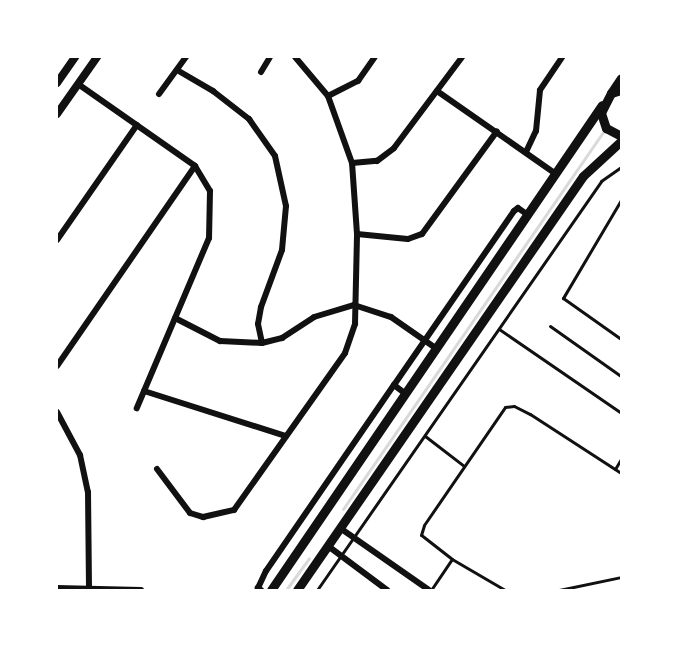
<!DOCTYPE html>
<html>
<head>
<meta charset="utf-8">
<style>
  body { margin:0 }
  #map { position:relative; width:678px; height:647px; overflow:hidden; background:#fff; font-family:Roboto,sans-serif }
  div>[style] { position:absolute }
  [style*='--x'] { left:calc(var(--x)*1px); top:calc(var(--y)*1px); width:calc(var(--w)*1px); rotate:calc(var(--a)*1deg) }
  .stream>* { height:3px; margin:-1.5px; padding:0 1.5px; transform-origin:1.5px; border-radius:1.5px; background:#d9d9d9 }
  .service>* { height:3px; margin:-1.5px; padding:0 1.5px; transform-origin:1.5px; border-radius:1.5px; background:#111 }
  .minor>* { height:6px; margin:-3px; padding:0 3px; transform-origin:3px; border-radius:3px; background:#111 }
  .tertiary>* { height:8px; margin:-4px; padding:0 4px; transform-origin:4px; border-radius:4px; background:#111 }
  .secondary>* { height:9px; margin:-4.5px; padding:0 4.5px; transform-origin:4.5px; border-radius:4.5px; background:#111 }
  span { translate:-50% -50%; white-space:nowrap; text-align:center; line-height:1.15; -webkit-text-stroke:6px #fff; paint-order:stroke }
  .frame { position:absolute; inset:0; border:58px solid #fff; pointer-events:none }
</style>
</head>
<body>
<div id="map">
  <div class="stream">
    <i style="--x:343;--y:509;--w:458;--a:-55.4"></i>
    <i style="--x:286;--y:590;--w:39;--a:-54"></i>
  </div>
  <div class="service">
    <i style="--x:621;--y:200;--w:114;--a:120.6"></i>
    <i style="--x:563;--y:298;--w:71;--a:35.3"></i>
    <i style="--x:550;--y:326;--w:87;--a:35.2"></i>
    <i style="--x:499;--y:329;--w:148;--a:34.5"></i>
    <i style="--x:425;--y:436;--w:49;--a:37.6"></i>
    <i style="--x:615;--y:469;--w:12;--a:-59"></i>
    <i style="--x:317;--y:590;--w:498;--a:-55.2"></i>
    <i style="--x:601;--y:181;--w:24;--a:-35"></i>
    <i style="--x:431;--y:590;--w:37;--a:-56"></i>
    <i style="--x:505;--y:590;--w:61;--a:-149.7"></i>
    <i style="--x:452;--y:559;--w:39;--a:-142"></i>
    <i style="--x:421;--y:535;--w:10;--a:-73"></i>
    <i style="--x:424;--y:525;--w:143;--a:-55.5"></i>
    <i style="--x:505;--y:407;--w:9;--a:-6"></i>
    <i style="--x:514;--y:406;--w:18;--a:27"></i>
    <i style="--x:530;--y:414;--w:108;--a:33"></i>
    <i style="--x:559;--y:590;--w:63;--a:-11.8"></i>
  </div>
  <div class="minor">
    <i style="--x:177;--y:70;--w:42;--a:30.3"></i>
    <i style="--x:213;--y:91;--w:46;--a:37.9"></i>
    <i style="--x:249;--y:119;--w:45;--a:54.9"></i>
    <i style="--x:275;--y:156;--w:51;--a:77.6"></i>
    <i style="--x:286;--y:206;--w:44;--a:95.2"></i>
    <i style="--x:282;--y:250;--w:61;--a:110.2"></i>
    <i style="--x:261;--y:307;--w:17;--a:100"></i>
    <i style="--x:258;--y:324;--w:19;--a:78"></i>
    <i style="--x:262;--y:343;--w:21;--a:-14"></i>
    <i style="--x:282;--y:338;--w:38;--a:-33"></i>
    <i style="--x:314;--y:317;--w:42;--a:-16.7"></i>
    <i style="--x:354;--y:305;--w:39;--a:18"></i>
    <i style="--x:391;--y:317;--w:56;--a:34.8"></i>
    <i style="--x:261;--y:72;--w:17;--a:-59"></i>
    <i style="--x:78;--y:84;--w:143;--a:35"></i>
    <i style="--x:195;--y:166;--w:29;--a:59"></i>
    <i style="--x:210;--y:191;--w:47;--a:91.2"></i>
    <i style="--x:209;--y:238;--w:185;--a:113"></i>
    <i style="--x:437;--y:91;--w:145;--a:34.9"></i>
    <i style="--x:159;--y:94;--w:46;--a:-53.9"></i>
    <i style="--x:328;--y:96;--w:34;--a:-27"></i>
    <i style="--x:358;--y:81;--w:29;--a:-55"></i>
    <i style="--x:526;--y:152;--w:23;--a:-65"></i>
    <i style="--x:536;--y:131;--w:41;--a:-84.4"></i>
    <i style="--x:540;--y:90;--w:40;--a:-56"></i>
    <i style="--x:352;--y:163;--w:25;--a:-5"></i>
    <i style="--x:377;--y:161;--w:21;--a:-37"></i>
    <i style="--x:394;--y:148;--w:114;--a:-53.2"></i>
    <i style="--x:357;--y:234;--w:51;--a:5.6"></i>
    <i style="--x:408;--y:239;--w:15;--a:-20"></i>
    <i style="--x:422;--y:234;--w:127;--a:-53.9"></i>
    <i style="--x:57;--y:240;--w:140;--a:-55.2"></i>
    <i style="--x:175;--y:318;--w:51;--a:27.1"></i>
    <i style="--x:220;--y:341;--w:42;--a:2.7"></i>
    <i style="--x:57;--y:366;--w:243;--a:-55.4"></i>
    <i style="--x:394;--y:385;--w:211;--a:-55.4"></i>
    <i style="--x:514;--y:211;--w:5;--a:-37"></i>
    <i style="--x:518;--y:208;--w:12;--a:35"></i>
    <i style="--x:144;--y:391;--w:149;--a:17.6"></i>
    <i style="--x:57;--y:412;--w:49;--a:61.9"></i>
    <i style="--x:80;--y:455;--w:38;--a:78"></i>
    <i style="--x:88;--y:492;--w:95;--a:89.4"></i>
    <i style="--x:157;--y:469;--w:55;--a:53.1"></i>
    <i style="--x:190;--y:513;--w:14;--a:17"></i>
    <i style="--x:203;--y:517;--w:32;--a:-13"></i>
    <i style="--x:234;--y:510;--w:192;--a:-54.7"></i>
    <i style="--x:345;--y:353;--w:31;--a:-71"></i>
    <i style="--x:355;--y:324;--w:90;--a:-88.7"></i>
    <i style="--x:357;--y:234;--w:71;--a:-94"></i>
    <i style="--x:352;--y:163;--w:71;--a:-109.7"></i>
    <i style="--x:328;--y:96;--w:51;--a:-130.2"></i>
    <i style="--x:340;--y:528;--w:108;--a:34.9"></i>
    <i style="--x:328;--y:546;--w:74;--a:36.7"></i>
    <i style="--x:57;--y:588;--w:84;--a:1.4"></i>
    <i style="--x:261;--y:590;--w:4;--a:-146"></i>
    <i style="--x:258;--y:588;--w:19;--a:-65"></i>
    <i style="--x:266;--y:571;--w:226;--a:-55.5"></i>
    <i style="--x:394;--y:385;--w:15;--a:37"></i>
  </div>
  <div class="tertiary">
    <i style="--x:57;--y:83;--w:32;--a:-55"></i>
    <i style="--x:57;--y:114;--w:70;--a:-54.9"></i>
  </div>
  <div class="secondary">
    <i style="--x:621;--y:90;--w:10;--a:163"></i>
    <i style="--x:611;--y:93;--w:22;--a:117"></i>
    <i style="--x:601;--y:113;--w:16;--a:72"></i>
    <i style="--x:606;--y:128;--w:17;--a:28"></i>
    <i style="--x:611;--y:93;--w:18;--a:-56"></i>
    <i style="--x:271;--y:590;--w:587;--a:-55.69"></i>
    <i style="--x:297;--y:590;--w:503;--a:-55.36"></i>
    <i style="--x:583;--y:176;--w:52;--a:-42.6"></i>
  </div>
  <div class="frame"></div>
</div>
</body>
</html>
